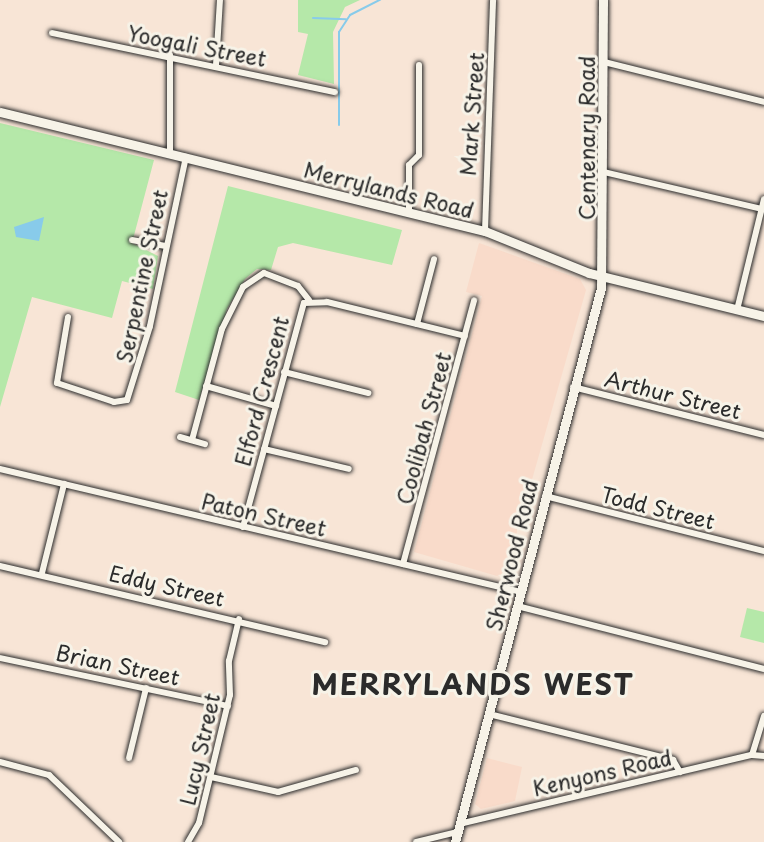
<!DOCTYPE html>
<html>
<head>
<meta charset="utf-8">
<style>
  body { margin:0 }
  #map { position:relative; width:764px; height:842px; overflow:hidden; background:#f8e5d6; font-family:"Playpen Sans",sans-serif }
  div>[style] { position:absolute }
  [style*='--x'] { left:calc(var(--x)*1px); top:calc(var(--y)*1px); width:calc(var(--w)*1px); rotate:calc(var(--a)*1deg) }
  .built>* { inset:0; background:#f9dbca }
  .green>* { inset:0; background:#b5e8a9 }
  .water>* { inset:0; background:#88cbea }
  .stream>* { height:2px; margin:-1px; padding:0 1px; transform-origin:1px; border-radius:1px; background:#88cbea }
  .roads { filter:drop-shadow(0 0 2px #2b2b2b) drop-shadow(0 0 2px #2b2b2b) }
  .minor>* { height:6px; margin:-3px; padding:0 3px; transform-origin:3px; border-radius:3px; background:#f7f3e8 }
  .secondary>* { height:9px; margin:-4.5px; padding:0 4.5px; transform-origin:4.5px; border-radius:4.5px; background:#f7f3e8 }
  span { translate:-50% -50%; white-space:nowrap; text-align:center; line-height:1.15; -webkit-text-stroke:6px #f7f3e8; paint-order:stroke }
  .street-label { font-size:21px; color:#2b2b2b }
  .district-label { font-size:28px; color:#2b2b2b; font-weight:700; letter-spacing:2px }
</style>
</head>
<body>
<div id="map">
  <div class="built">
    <i style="clip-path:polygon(479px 243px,580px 279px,586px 290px,504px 578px,414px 552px,482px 296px,466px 292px)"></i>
    <i style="clip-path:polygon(487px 758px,522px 767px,515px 801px,481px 809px,475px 804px)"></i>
  </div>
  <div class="green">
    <i style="clip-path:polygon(298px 0,360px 0,345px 7px,333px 32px,334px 84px,298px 75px,308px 34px,298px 32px)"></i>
    <i style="clip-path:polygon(0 123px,154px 160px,132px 243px,158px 256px,153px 289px,122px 281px,112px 318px,32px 297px,0 407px)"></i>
    <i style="clip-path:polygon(228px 186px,402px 230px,392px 265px,293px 243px,278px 247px,271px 270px,257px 269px,245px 279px,227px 309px,199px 400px,175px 392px)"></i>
    <i style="clip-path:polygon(747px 608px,764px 612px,764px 643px,740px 637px)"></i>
  </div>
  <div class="water">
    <i style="clip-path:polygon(44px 217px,39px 241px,16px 237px,14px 227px)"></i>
  </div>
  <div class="stream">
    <i style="--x:313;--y:18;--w:33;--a:2"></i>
    <i style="--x:339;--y:125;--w:93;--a:-90"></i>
    <i style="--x:339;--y:32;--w:20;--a:-57"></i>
    <i style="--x:350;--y:15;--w:34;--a:-27"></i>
  </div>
  <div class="roads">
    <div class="minor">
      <i style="--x:52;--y:33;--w:289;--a:11.8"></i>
      <i style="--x:170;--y:55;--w:99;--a:90"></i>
      <i style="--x:604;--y:62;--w:165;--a:14"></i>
      <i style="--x:216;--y:65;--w:65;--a:-86.5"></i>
      <i style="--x:604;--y:172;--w:162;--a:13.2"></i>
      <i style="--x:409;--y:211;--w:46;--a:-90"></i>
      <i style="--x:409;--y:165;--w:14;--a:-45"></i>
      <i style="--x:419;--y:155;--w:90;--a:-90"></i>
      <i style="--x:485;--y:231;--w:231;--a:-88"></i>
      <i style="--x:132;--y:240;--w:34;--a:10"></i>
      <i style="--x:737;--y:310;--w:114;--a:-76.3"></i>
      <i style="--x:68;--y:317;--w:67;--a:99.5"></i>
      <i style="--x:57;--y:383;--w:60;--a:18.4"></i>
      <i style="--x:114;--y:402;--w:13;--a:-9"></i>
      <i style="--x:127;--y:400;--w:77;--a:-72.7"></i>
      <i style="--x:150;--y:326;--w:173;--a:-78"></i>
      <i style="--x:417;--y:324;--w:67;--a:-75.3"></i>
      <i style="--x:284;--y:372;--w:87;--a:14"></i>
      <i style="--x:206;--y:386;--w:73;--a:15.9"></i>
      <i style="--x:573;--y:387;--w:197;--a:14.1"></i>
      <i style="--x:180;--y:437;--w:26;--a:16"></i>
      <i style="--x:192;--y:440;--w:115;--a:-74.9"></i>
      <i style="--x:222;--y:329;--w:47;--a:-63.4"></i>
      <i style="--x:243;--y:287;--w:25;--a:-34"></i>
      <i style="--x:264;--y:273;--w:36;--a:21"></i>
      <i style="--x:298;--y:286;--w:18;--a:52"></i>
      <i style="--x:264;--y:449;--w:87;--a:13.2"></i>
      <i style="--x:0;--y:469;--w:535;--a:13.28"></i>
      <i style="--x:545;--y:496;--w:226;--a:14.1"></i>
      <i style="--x:243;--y:527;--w:232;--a:-74.8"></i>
      <i style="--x:304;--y:303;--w:23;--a:-2"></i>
      <i style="--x:327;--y:302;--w:142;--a:13.8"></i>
      <i style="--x:403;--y:564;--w:273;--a:-74.9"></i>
      <i style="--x:0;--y:566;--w:334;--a:13.2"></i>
      <i style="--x:42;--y:573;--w:92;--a:-76.1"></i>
      <i style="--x:517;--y:606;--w:255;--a:14.3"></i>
      <i style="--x:0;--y:658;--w:233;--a:11.9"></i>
      <i style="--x:489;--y:714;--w:190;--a:14"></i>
      <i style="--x:673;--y:760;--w:14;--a:60"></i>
      <i style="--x:752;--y:755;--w:41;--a:-72.9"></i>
      <i style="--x:752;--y:755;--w:12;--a:5"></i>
      <i style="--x:129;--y:758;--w:72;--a:-76.3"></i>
      <i style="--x:0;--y:762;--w:51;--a:14.9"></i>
      <i style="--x:49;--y:775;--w:97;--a:43.7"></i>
      <i style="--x:211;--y:777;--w:69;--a:12.6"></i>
      <i style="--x:278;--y:792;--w:81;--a:-15.8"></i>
      <i style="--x:459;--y:824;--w:301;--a:-13.3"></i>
      <i style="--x:188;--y:842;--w:22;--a:-60"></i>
      <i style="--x:199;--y:823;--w:132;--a:-76.4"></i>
      <i style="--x:230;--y:695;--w:34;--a:-92"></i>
      <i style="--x:229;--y:661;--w:43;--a:-76.6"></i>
      <i style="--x:416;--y:842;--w:42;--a:-13.7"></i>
    </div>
    <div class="secondary">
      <i style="--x:0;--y:112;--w:499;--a:13.8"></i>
      <i style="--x:485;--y:231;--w:112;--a:22"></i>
      <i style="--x:589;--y:273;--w:180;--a:13.8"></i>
      <i style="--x:455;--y:842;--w:573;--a:-75.24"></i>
      <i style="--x:601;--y:288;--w:288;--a:-89.6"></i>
    </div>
  </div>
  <div class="street-label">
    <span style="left:197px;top:45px;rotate:11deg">Yoogali Street</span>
    <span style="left:471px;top:114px;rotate:-86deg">Mark Street</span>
    <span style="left:586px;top:138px;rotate:-90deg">Centenary Road</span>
    <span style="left:389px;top:189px;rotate:14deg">Merrylands Road</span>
    <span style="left:141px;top:276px;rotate:-78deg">Serpentine Street</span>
    <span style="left:261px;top:391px;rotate:-75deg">Elford Crescent</span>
    <span style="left:673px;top:394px;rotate:14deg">Arthur Street</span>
    <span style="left:423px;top:428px;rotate:-75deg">Coolibah Street</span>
    <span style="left:658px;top:507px;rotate:14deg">Todd Street</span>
    <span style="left:264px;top:514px;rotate:13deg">Paton Street</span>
    <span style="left:511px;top:555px;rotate:-76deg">Sherwood Road</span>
    <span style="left:167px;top:585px;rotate:13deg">Eddy Street</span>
    <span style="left:118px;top:664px;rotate:12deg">Brian Street</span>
    <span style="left:199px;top:749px;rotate:-77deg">Lucy Street</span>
    <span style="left:602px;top:772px;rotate:-13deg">Kenyons Road</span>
  </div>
  <div class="district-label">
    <span style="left:473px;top:684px">MERRYLANDS WEST</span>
  </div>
</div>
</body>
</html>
